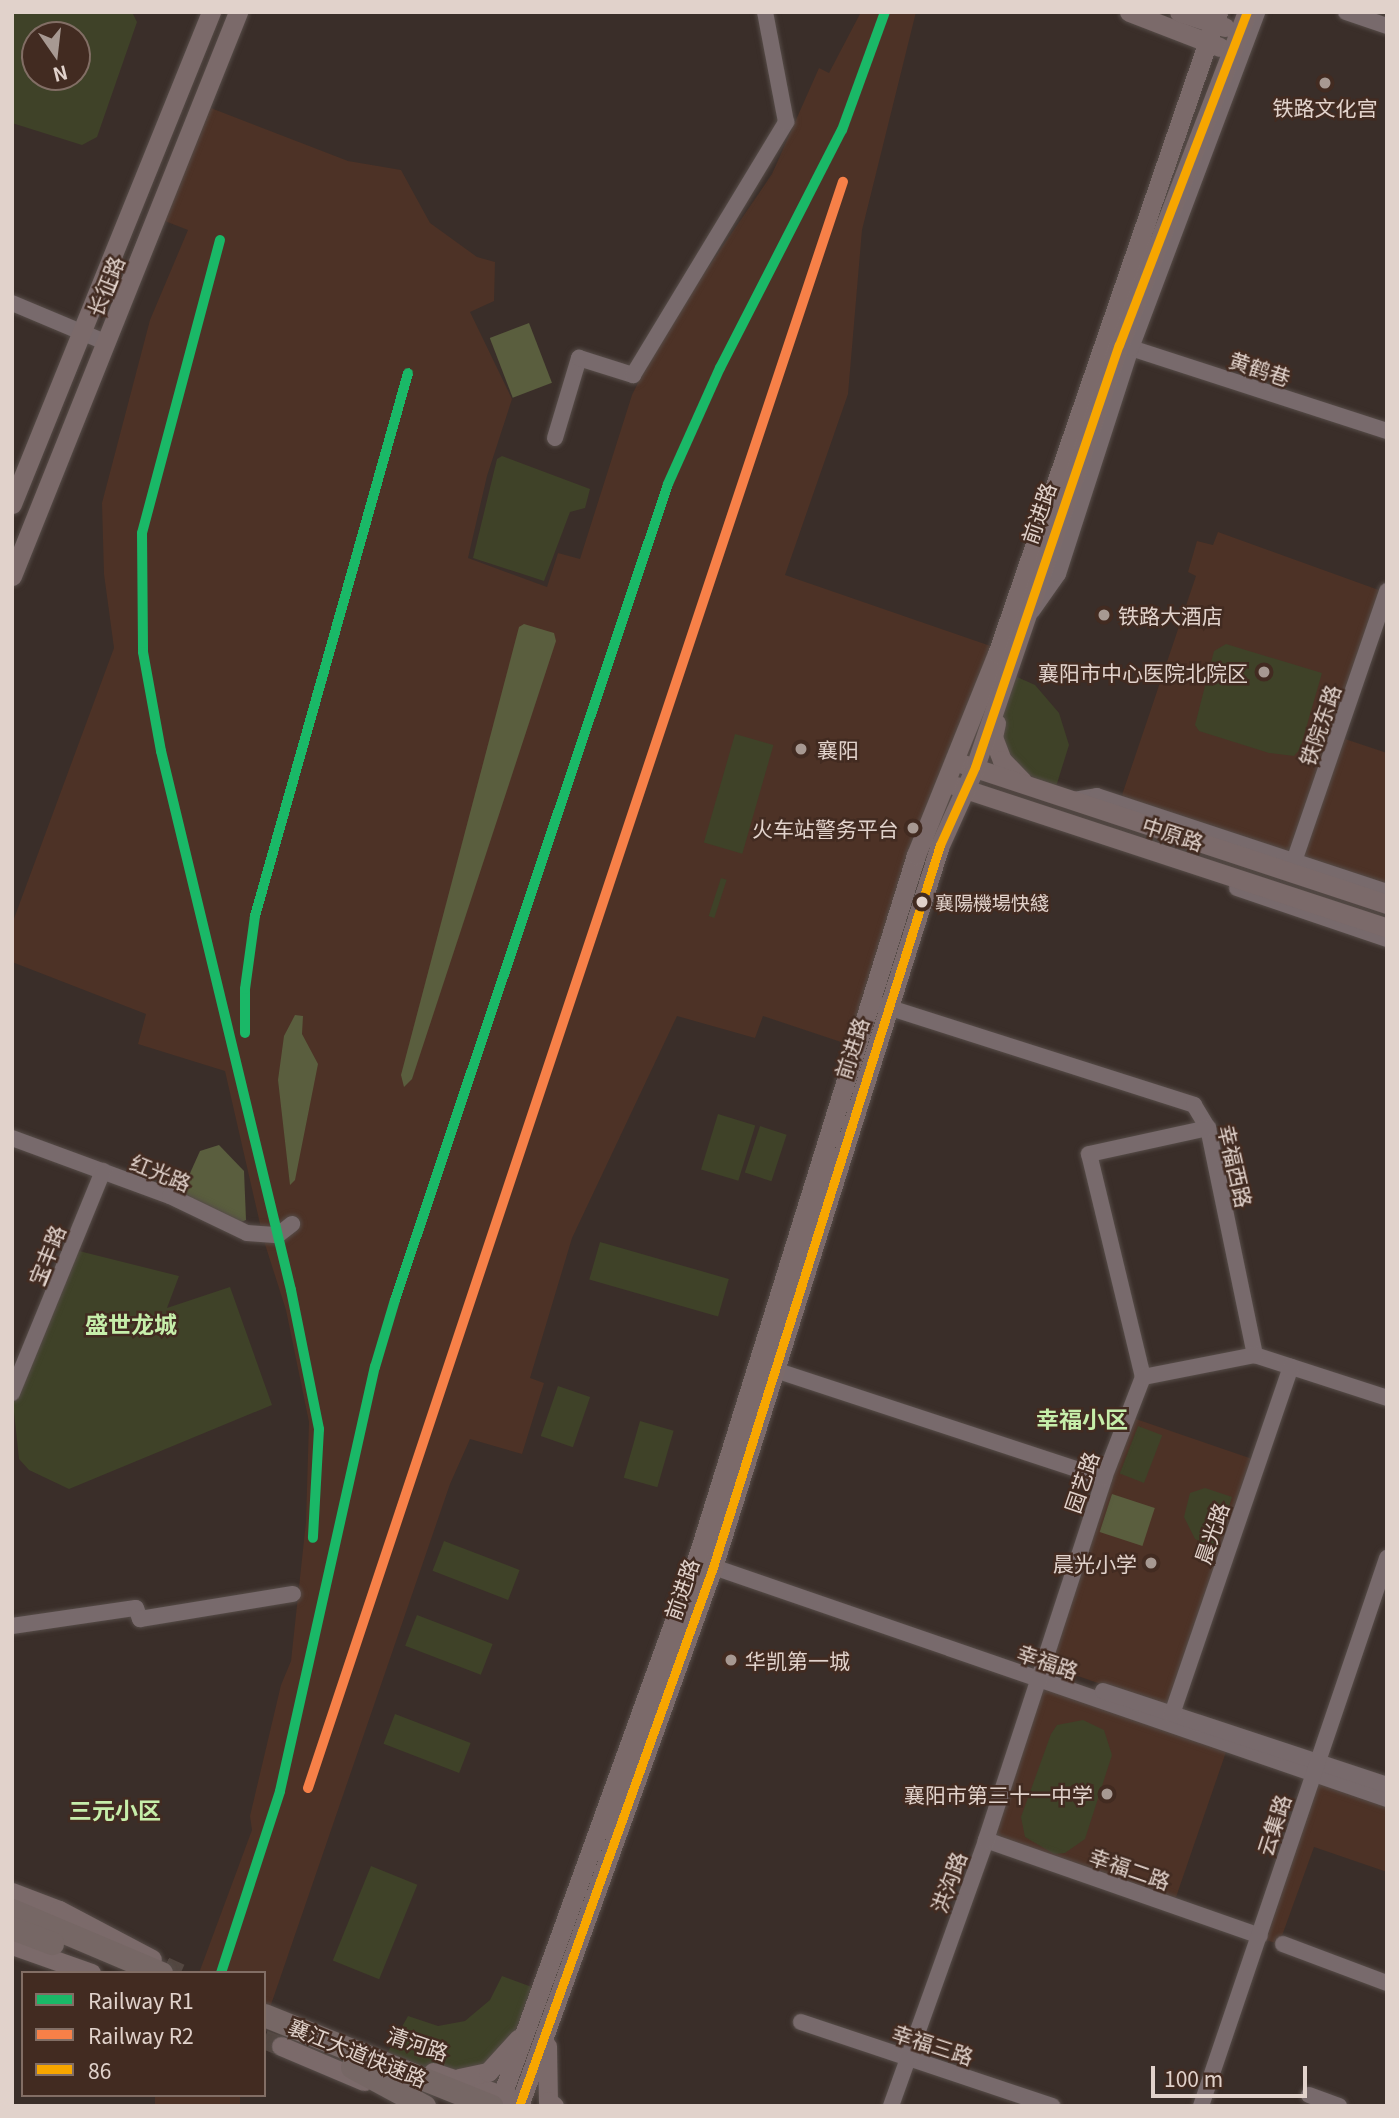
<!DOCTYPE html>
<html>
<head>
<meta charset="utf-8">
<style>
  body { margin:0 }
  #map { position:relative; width:1399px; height:2118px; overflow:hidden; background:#3a2e29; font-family:Georgia,"Noto Sans SC",serif }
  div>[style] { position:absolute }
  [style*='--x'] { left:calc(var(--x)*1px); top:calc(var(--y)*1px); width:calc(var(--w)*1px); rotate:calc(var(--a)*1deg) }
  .built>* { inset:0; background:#4d3226; transform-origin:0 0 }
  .green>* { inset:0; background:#3f4228; transform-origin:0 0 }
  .forest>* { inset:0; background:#5a5e3e; transform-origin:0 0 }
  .major-tunnel>* { height:19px; margin-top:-9.5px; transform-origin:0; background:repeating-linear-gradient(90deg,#534741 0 19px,transparent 0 29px) }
  .roads { filter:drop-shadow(0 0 2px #564c48) drop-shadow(0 0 2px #564c48) }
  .minor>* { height:16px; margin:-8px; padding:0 8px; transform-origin:8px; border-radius:8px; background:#786a6c }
  .major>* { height:19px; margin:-9.5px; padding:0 9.5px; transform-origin:9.5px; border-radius:9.5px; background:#7b6a6a }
  .highway>* { height:23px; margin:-11.5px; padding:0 11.5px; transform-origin:11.5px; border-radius:11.5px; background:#766765 }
  .bus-1>* { height:9px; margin:-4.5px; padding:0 4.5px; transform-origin:4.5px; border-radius:4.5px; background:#f7a600 }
  .rail-1>* { height:10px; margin:-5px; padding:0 5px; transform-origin:5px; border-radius:5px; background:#1ab867 }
  .rail-2>* { height:10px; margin:-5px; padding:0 5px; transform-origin:5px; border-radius:5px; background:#f78048 }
  .dots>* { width:19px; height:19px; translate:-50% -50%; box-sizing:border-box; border:4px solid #422b21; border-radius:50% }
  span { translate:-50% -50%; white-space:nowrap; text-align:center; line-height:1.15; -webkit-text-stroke:5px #422b21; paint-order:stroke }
  .bus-label { font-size:19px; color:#e1d2cb }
  .left { translate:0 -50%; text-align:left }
  .poi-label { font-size:21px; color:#e1d2cb }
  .right { translate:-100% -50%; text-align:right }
  .street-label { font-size:21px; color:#e1d2cb }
  .neighbourhood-label { font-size:23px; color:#c6eeaa; font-weight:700 }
  .frame { position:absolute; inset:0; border:14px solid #e1d2cb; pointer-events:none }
  .legend { position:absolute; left:21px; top:1971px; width:245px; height:126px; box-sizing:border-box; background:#422b21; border:2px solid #826e65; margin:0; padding:9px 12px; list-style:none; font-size:21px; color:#e1d2cb }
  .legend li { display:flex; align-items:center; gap:14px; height:35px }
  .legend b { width:35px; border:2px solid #826e65 }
  .north { position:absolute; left:21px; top:21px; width:70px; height:70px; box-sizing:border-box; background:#422b21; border:2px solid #826e65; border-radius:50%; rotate:166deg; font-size:19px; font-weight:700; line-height:28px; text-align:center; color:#e1d2cb }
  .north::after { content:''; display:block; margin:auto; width:24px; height:32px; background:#a79992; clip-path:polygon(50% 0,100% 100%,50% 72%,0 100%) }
  .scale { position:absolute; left:1151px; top:2066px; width:156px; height:32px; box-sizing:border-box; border:4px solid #e1d2cb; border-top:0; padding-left:9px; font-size:21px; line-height:24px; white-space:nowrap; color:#e1d2cb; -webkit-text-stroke:5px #422b21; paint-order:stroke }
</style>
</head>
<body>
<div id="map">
  <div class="built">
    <i style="clip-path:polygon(861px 12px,916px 12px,862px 230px,848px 394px,785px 575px,1005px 651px,868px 1051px,763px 1016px,755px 1038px,677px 1016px,572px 1238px,530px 1378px,544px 1383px,522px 1454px,470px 1439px,450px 1484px,264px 2025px,264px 1973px,199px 1973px,252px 1830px,250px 1816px,281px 1685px,291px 1661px,306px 1522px,309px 1422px,286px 1310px,264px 1241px,225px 1071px,138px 1044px,146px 1014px,12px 962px,12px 924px,114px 648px,104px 574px,102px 503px,150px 320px,188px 230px,157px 218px,203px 105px,348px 161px,401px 170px,430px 223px,477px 257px,495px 262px,494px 301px,470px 312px,512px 399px,487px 476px,468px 558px,547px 587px,558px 553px,580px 559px,632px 395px,660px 338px,772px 174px,819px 68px,829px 73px)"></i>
    <i style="clip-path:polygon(1218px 532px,1387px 593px,1342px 738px,1387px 753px,1387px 886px,1121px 798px,1196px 576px,1188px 572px,1197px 541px,1213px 545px)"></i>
    <i style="left:1133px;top:1418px;width:127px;height:262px;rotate:19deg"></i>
    <i style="left:1040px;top:1687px;width:197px;height:158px;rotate:19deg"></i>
    <i style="clip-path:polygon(1315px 1779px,1387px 1803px,1387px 1872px,1314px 1847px,1279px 1944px,1263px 1939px)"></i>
    <i style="left:155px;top:2095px;width:85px;height:11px"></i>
  </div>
  <div class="green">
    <i style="clip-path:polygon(evenodd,12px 12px,132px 12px,137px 22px,97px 137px,82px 145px,12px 123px,12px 12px,35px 35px,77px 35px,77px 77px,35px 77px,35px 35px)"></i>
    <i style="clip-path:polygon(502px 456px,590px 489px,585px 508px,570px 512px,544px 581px,473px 558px,497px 459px)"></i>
    <i style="clip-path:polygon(1226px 644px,1322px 673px,1300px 749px,1294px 756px,1269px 753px,1199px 731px,1195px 725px,1214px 651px)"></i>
    <i style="clip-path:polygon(1008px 673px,1035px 685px,1059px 713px,1069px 745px,1054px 793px,1002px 760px,1002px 692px)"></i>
    <i style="left:735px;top:734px;width:40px;height:113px;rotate:16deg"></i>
    <i style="left:721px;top:878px;width:6px;height:40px;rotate:18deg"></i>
    <i style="left:718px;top:1114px;width:39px;height:58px;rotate:17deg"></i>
    <i style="left:760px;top:1126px;width:28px;height:49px;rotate:18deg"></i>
    <i style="left:600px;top:1242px;width:134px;height:39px;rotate:16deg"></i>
    <i style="clip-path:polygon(71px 1249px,179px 1276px,167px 1308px,230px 1287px,272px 1405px,69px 1489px,29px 1470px,19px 1459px,12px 1393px)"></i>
    <i style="left:558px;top:1386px;width:34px;height:53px;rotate:19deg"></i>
    <i style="left:640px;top:1421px;width:35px;height:59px;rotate:16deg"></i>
    <i style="left:1138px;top:1426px;width:26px;height:51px;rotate:21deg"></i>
    <i style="clip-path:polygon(1205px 1488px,1232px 1497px,1216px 1548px,1195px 1539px,1184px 1517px,1190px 1493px)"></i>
    <i style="left:444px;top:1541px;width:81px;height:32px;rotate:21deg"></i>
    <i style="left:417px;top:1615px;width:81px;height:33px;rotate:21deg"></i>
    <i style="left:395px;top:1714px;width:81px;height:32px;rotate:21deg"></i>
    <i style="clip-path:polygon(1083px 1720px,1104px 1730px,1112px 1755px,1085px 1839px,1065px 1853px,1054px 1854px,1025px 1837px,1021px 1817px,1051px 1734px,1057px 1725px)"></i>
    <i style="left:371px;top:1866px;width:50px;height:102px;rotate:22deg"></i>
    <i style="clip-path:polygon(502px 1976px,540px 1990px,525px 2030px,465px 2079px,385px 2057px,408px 2016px,438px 2026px,465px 2021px,490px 2000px)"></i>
  </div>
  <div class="forest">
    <i style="left:529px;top:323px;width:64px;height:42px;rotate:69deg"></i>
    <i style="clip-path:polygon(524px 624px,554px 633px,556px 641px,412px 1079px,404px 1087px,401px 1075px,519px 627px)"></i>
    <i style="clip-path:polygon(295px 1015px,303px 1016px,302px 1034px,318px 1064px,295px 1180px,290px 1185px,278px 1080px,284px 1036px)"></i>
    <i style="clip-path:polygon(219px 1145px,244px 1171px,246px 1220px,239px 1223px,183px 1199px,182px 1191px,200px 1151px)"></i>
    <i style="left:1112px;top:1494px;width:45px;height:40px;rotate:18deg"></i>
  </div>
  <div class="major-tunnel">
    <i style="--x:165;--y:1966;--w:17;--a:24"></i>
    <i style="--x:264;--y:2039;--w:18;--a:22"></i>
  </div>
  <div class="roads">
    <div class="minor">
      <i style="--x:1346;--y:12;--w:43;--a:18.9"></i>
      <i style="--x:12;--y:303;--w:103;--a:22.8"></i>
      <i style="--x:1122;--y:345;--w:279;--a:18"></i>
      <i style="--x:555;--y:438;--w:84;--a:-73.3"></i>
      <i style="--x:579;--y:358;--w:57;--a:17.5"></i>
      <i style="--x:633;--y:375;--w:296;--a:-58.8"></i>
      <i style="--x:786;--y:122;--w:112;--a:-100.8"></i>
      <i style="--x:1032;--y:611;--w:45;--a:-54.9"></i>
      <i style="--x:1058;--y:574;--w:237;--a:-72.1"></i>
      <i style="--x:1131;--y:348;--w:359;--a:-69.4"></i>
      <i style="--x:1074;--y:800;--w:23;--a:-10"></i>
      <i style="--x:1097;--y:796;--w:305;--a:18.3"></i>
      <i style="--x:1291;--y:870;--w:295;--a:-71"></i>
      <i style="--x:1237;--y:888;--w:158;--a:18.8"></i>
      <i style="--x:878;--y:1004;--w:332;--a:17.7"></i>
      <i style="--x:1194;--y:1105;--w:27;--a:59"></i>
      <i style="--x:1208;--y:1128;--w:232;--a:78.3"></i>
      <i style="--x:1255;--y:1355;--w:139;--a:18"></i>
      <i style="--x:12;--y:1138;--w:168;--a:20.2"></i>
      <i style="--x:170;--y:1196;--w:85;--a:25.7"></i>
      <i style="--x:247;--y:1233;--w:31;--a:4"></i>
      <i style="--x:278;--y:1235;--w:18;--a:-38"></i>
      <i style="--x:772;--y:1369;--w:349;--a:18.2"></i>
      <i style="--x:1143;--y:1377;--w:229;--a:-103.6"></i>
      <i style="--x:1089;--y:1154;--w:122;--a:-12.3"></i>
      <i style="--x:12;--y:1393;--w:240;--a:-67.7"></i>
      <i style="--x:702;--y:1563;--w:725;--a:19.01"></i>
      <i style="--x:12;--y:1626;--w:125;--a:-8.3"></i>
      <i style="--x:136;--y:1608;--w:12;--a:70"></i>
      <i style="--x:140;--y:1619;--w:155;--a:-9.3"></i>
      <i style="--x:1103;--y:1691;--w:299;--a:18.3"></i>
      <i style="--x:1172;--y:1714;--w:367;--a:-71.1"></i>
      <i style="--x:986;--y:1840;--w:290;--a:19.3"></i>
      <i style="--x:1283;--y:1944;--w:111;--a:20.6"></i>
      <i style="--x:801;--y:2022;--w:265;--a:18.5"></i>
      <i style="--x:1309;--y:2095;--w:32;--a:20"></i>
      <i style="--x:891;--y:2106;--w:282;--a:-70.3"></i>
      <i style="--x:986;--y:1840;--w:381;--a:-71.9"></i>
      <i style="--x:1104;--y:1478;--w:108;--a:-68.9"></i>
      <i style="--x:1143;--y:1377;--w:114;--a:-11.1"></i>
      <i style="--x:1201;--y:2106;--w:579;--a:-71.25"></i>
    </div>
    <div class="major">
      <i style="--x:1129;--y:12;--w:97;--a:21"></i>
      <i style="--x:1179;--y:12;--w:48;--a:18.1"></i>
      <i style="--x:12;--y:504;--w:531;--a:-67.98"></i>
      <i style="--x:12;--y:576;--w:608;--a:-68.16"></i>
      <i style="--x:996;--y:723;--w:14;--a:102"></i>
      <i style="--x:993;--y:737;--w:25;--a:69"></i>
      <i style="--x:1002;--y:760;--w:29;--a:46"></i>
      <i style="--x:963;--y:764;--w:447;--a:18.3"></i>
      <i style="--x:956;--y:786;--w:454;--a:18.2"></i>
      <i style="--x:12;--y:1892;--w:50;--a:21"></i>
      <i style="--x:59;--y:1910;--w:105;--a:27.8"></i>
      <i style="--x:12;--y:1945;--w:84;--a:19.5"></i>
      <i style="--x:281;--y:2046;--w:90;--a:22.9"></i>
      <i style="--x:547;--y:2046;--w:55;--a:89"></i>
      <i style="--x:548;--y:2101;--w:8;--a:40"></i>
      <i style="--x:433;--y:2072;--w:85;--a:18.4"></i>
      <i style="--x:459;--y:2078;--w:30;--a:-12"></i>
      <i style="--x:488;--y:2072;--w:45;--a:-47.7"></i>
      <i style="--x:498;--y:2106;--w:589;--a:-70.06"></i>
      <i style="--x:699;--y:1552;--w:730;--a:-72.71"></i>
      <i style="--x:916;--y:855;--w:217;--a:-68.1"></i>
      <i style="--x:997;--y:654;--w:679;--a:-71"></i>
      <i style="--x:519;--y:2106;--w:573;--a:-70.2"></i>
      <i style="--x:713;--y:1567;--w:757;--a:-72.55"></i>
      <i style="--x:940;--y:845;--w:85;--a:-65.8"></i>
      <i style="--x:975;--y:767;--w:446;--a:-71.2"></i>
      <i style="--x:1119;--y:345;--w:357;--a:-69"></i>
    </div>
    <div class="highway">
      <i style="--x:12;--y:1910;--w:162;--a:22.9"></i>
      <i style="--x:12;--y:1928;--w:43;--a:20.6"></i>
      <i style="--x:264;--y:2015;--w:245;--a:21.8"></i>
      <i style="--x:352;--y:2067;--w:82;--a:28.4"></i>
    </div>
  </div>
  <div class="bus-1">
    <i style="--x:519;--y:2106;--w:573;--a:-70.2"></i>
    <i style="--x:713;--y:1567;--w:757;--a:-72.55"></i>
    <i style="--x:940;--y:845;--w:85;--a:-65.8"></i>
    <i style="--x:975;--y:767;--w:446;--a:-71.2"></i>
    <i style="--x:1119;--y:345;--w:357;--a:-69"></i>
  </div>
  <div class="rail-1">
    <i style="--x:220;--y:240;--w:303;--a:104.9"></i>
    <i style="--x:142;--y:533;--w:119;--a:89.5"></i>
    <i style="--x:143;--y:652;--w:101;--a:79.7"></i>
    <i style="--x:161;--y:751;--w:554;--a:76.44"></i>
    <i style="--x:291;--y:1290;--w:142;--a:78.6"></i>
    <i style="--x:319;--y:1429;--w:109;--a:93.2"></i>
    <i style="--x:245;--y:1033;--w:44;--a:-90"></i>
    <i style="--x:245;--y:989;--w:74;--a:-82.2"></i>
    <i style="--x:255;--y:916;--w:564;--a:-74.26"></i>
    <i style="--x:221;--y:1973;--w:191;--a:-72"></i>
    <i style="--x:280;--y:1791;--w:435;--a:-77.4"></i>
    <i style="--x:375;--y:1367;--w:70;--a:-73.4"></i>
    <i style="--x:395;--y:1300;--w:860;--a:-71.5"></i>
    <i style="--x:668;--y:484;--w:127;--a:-65.9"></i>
    <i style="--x:720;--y:368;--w:267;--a:-62.9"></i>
    <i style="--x:842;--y:130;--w:126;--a:-70"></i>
  </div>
  <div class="rail-2">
    <i style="--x:308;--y:1788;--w:1693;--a:-71.58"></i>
  </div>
  <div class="dots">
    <i style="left:1325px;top:83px;background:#a79992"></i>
    <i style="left:1104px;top:615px;background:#a79992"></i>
    <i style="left:1264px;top:672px;background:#a79992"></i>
    <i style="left:801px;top:749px;background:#a79992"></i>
    <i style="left:913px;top:828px;background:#a79992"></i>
    <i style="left:922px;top:902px;background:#e1d2cb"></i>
    <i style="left:1151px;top:1563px;background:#a79992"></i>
    <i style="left:731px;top:1660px;background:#a79992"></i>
    <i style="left:1107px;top:1794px;background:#a79992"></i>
  </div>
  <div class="bus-label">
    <span class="left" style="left:935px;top:902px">襄陽機場快綫</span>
  </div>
  <div class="poi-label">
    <span style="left:1325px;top:107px">铁路文化宫</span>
    <span class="left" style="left:1118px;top:615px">铁路大酒店</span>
    <span class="right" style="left:1248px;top:672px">襄阳市中心医院北院区</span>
    <span class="left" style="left:817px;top:749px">襄阳</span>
    <span class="right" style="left:899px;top:828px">火车站警务平台</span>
    <span class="right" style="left:1137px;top:1563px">晨光小学</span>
    <span class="left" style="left:745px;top:1660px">华凯第一城</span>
    <span class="right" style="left:1093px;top:1794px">襄阳市第三十一中学</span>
  </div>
  <div class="street-label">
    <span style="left:105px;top:286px;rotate:-68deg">长征路</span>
    <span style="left:1260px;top:368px;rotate:18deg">黄鹤巷</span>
    <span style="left:1038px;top:513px;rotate:-71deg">前进路</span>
    <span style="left:1319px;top:725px;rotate:-71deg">铁院东路</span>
    <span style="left:1173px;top:833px;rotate:18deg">中原路</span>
    <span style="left:851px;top:1048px;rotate:-72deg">前进路</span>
    <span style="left:1236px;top:1166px;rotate:77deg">幸福西路</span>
    <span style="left:161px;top:1172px;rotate:22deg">红光路</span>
    <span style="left:46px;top:1255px;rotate:-68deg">宝丰路</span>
    <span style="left:1081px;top:1482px;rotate:-71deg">园艺路</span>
    <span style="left:1211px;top:1533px;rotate:-71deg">晨光路</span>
    <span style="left:681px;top:1589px;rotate:-71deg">前进路</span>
    <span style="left:1048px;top:1661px;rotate:19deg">幸福路</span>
    <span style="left:1273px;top:1825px;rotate:-72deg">云集路</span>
    <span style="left:1130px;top:1868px;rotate:19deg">幸福二路</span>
    <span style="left:948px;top:1882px;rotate:-70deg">洪沟路</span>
    <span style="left:418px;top:2043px;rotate:19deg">清河路</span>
    <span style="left:933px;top:2044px;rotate:18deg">幸福三路</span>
    <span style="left:358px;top:2052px;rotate:22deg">襄江大道快速路</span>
  </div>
  <div class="neighbourhood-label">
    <span style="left:131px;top:1323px">盛世龙城</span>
    <span style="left:1082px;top:1418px">幸福小区</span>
    <span style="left:115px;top:1809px">三元小区</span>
  </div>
  <div class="frame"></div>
  <ul class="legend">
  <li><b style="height:9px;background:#1ab867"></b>Railway R1</li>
  <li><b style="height:9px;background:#f78048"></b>Railway R2</li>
  <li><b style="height:9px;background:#f7a600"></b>86</li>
  </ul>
  <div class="north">N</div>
  <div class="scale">100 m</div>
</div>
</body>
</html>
